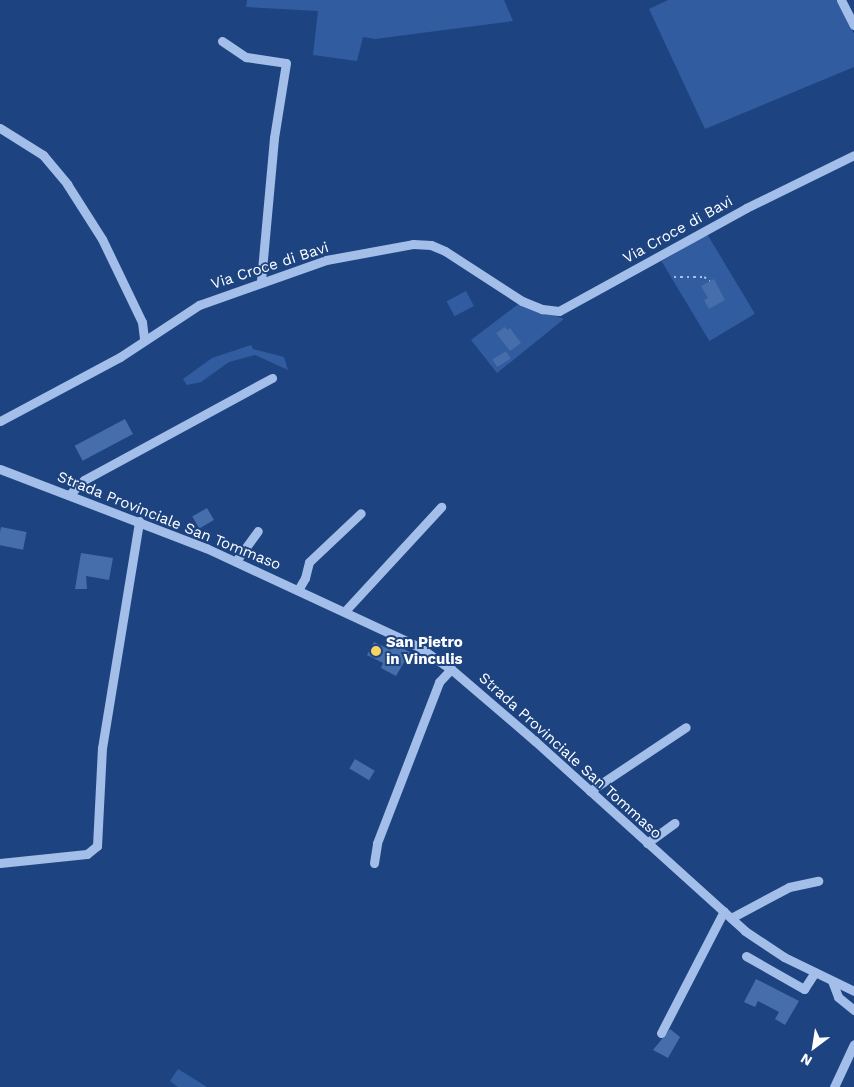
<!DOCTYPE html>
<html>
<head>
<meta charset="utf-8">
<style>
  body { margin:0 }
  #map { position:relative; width:854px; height:1087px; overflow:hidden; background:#1d4481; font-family:"Work Sans",sans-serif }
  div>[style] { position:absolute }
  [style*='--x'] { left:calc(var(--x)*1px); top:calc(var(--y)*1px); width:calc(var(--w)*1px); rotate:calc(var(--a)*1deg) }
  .green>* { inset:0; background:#315c9f; transform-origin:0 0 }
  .building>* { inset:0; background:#466eaa; transform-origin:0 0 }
  .path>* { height:2px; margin-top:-1px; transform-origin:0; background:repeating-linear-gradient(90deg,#a2bee9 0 2.5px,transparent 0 6.5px) }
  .minor>* { height:9px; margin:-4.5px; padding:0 4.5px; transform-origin:4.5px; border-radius:4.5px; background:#a2bee9 }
  .dots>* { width:14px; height:14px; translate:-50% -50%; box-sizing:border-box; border:2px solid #1d4481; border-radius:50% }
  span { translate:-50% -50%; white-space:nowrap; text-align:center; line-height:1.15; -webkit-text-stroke:4px #1d4481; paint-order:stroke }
  .street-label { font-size:15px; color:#fff }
  .poi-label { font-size:15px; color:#fff; font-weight:700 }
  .left { translate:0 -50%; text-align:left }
  .north { position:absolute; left:789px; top:1022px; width:50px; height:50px; -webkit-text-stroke:4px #1d4481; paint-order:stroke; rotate:211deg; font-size:14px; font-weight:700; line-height:20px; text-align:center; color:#fff }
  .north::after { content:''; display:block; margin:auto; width:18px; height:22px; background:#fff; clip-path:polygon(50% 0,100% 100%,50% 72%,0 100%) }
</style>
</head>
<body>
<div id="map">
  <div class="green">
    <i style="clip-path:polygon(247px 0,504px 0,513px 21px,375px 39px,363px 37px,357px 61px,313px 55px,318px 11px,246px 7px)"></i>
    <i style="clip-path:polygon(668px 0,838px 0,854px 34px,854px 67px,705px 129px,649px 9px)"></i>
    <i style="left:707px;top:234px;width:93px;height:53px;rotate:59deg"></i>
    <i style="left:466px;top:291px;width:17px;height:22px;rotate:62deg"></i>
    <i style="clip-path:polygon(521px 302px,564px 319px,497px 373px,471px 340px)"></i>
    <i style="clip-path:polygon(251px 345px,253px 349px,284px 357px,288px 370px,255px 355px,229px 362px,201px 382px,187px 385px,183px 379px,212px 358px)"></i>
    <i style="clip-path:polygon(178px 1069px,207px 1087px,178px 1087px,170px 1081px)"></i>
  </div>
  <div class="building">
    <i style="clip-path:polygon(714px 279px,725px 300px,709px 309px,704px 300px,708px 298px,701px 286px)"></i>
    <i style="clip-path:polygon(505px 327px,507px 330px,510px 328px,521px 343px,510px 351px,496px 333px)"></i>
    <i style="left:506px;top:351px;width:9px;height:16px;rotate:58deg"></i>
    <i style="left:125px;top:419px;width:17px;height:57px;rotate:62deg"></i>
    <i style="left:207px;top:508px;width:14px;height:17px;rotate:60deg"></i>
    <i style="left:1px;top:527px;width:26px;height:18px;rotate:11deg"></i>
    <i style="clip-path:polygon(81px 553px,113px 558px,109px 580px,86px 576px,87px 589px,75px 589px)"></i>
    <i style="clip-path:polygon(374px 642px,390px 650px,394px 644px,410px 652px,396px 676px,381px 668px,383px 663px,367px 655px)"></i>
    <i style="left:355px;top:759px;width:23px;height:11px;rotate:31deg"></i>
    <i style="clip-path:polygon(756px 979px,799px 1001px,785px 1025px,775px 1019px,779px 1012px,758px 1001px,755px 1007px,744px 1002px)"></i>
    <i style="clip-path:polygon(670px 1029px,680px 1037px,668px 1058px,653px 1050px)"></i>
  </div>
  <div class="path">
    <i style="--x:674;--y:277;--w:30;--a:0"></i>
    <i style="--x:704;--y:277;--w:7;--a:34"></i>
  </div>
  <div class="minor">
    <i style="--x:841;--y:0;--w:28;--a:63"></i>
    <i style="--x:222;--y:41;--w:29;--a:34"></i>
    <i style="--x:246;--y:57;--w:40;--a:8.5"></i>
    <i style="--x:286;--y:63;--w:76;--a:99.1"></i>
    <i style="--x:274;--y:138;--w:143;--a:95.2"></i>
    <i style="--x:0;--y:128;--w:51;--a:32.1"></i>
    <i style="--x:43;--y:155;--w:38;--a:50"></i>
    <i style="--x:67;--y:184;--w:65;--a:57.5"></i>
    <i style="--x:102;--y:239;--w:92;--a:64.3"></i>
    <i style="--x:142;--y:322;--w:17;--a:83"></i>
    <i style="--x:0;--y:421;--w:136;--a:-28.1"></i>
    <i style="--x:120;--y:357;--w:95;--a:-33.4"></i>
    <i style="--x:199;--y:305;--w:135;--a:-19.5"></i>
    <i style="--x:326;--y:260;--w:88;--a:-10.4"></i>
    <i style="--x:413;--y:244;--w:18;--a:3"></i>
    <i style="--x:431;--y:245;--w:15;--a:23"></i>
    <i style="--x:445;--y:251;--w:92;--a:33"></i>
    <i style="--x:522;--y:301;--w:22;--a:22"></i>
    <i style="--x:542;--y:309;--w:17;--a:7"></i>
    <i style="--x:559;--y:311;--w:213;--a:-28.8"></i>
    <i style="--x:746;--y:208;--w:120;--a:-26.1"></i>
    <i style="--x:0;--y:469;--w:221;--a:21"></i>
    <i style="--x:206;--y:548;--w:235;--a:24.9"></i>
    <i style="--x:419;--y:647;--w:39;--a:35"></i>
    <i style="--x:451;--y:669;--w:111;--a:40.6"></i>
    <i style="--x:535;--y:741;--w:283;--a:42.1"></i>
    <i style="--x:745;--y:931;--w:47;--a:33.7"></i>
    <i style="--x:784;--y:957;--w:78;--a:25.9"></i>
    <i style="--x:69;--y:495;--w:21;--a:-45"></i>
    <i style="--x:84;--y:480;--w:214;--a:-28.5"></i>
    <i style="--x:236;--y:561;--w:37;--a:-54"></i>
    <i style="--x:298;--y:590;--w:14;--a:-60"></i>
    <i style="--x:305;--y:578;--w:16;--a:-76"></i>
    <i style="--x:309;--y:562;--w:71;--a:-43.3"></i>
    <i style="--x:345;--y:611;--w:142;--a:-47.3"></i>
    <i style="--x:590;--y:791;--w:115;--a:-33.7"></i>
    <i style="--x:647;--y:843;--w:34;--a:-36"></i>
    <i style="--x:0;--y:863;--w:87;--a:-5.9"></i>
    <i style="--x:87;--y:854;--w:13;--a:-39"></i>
    <i style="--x:97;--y:846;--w:98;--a:-87.1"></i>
    <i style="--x:102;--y:748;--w:230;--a:-80.7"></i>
    <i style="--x:374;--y:863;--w:20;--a:-81"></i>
    <i style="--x:377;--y:843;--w:173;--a:-68.9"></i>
    <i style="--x:439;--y:682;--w:18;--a:-47"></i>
    <i style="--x:731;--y:918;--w:66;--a:-28.1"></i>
    <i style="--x:789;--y:887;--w:30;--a:-12"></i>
    <i style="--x:746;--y:956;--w:67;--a:29.6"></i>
    <i style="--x:804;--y:989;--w:20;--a:-57"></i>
    <i style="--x:832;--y:981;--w:17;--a:69"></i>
    <i style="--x:838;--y:997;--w:21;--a:39"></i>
    <i style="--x:661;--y:1033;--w:137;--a:-62.7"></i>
    <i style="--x:834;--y:1087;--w:47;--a:-65.1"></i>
  </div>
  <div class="dots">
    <i style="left:376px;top:651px;background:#f8d461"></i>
  </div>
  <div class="street-label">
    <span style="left:678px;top:230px;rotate:-29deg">Via Croce di Bavi</span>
    <span style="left:270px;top:266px;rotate:-18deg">Via Croce di Bavi</span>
    <span style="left:169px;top:521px;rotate:22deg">Strada Provinciale San Tommaso</span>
    <span style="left:570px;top:756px;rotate:42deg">Strada Provinciale San Tommaso</span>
  </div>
  <div class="poi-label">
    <span class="left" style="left:386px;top:651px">San Pietro<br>in Vinculis</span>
  </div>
  <div class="north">N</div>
</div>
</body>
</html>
